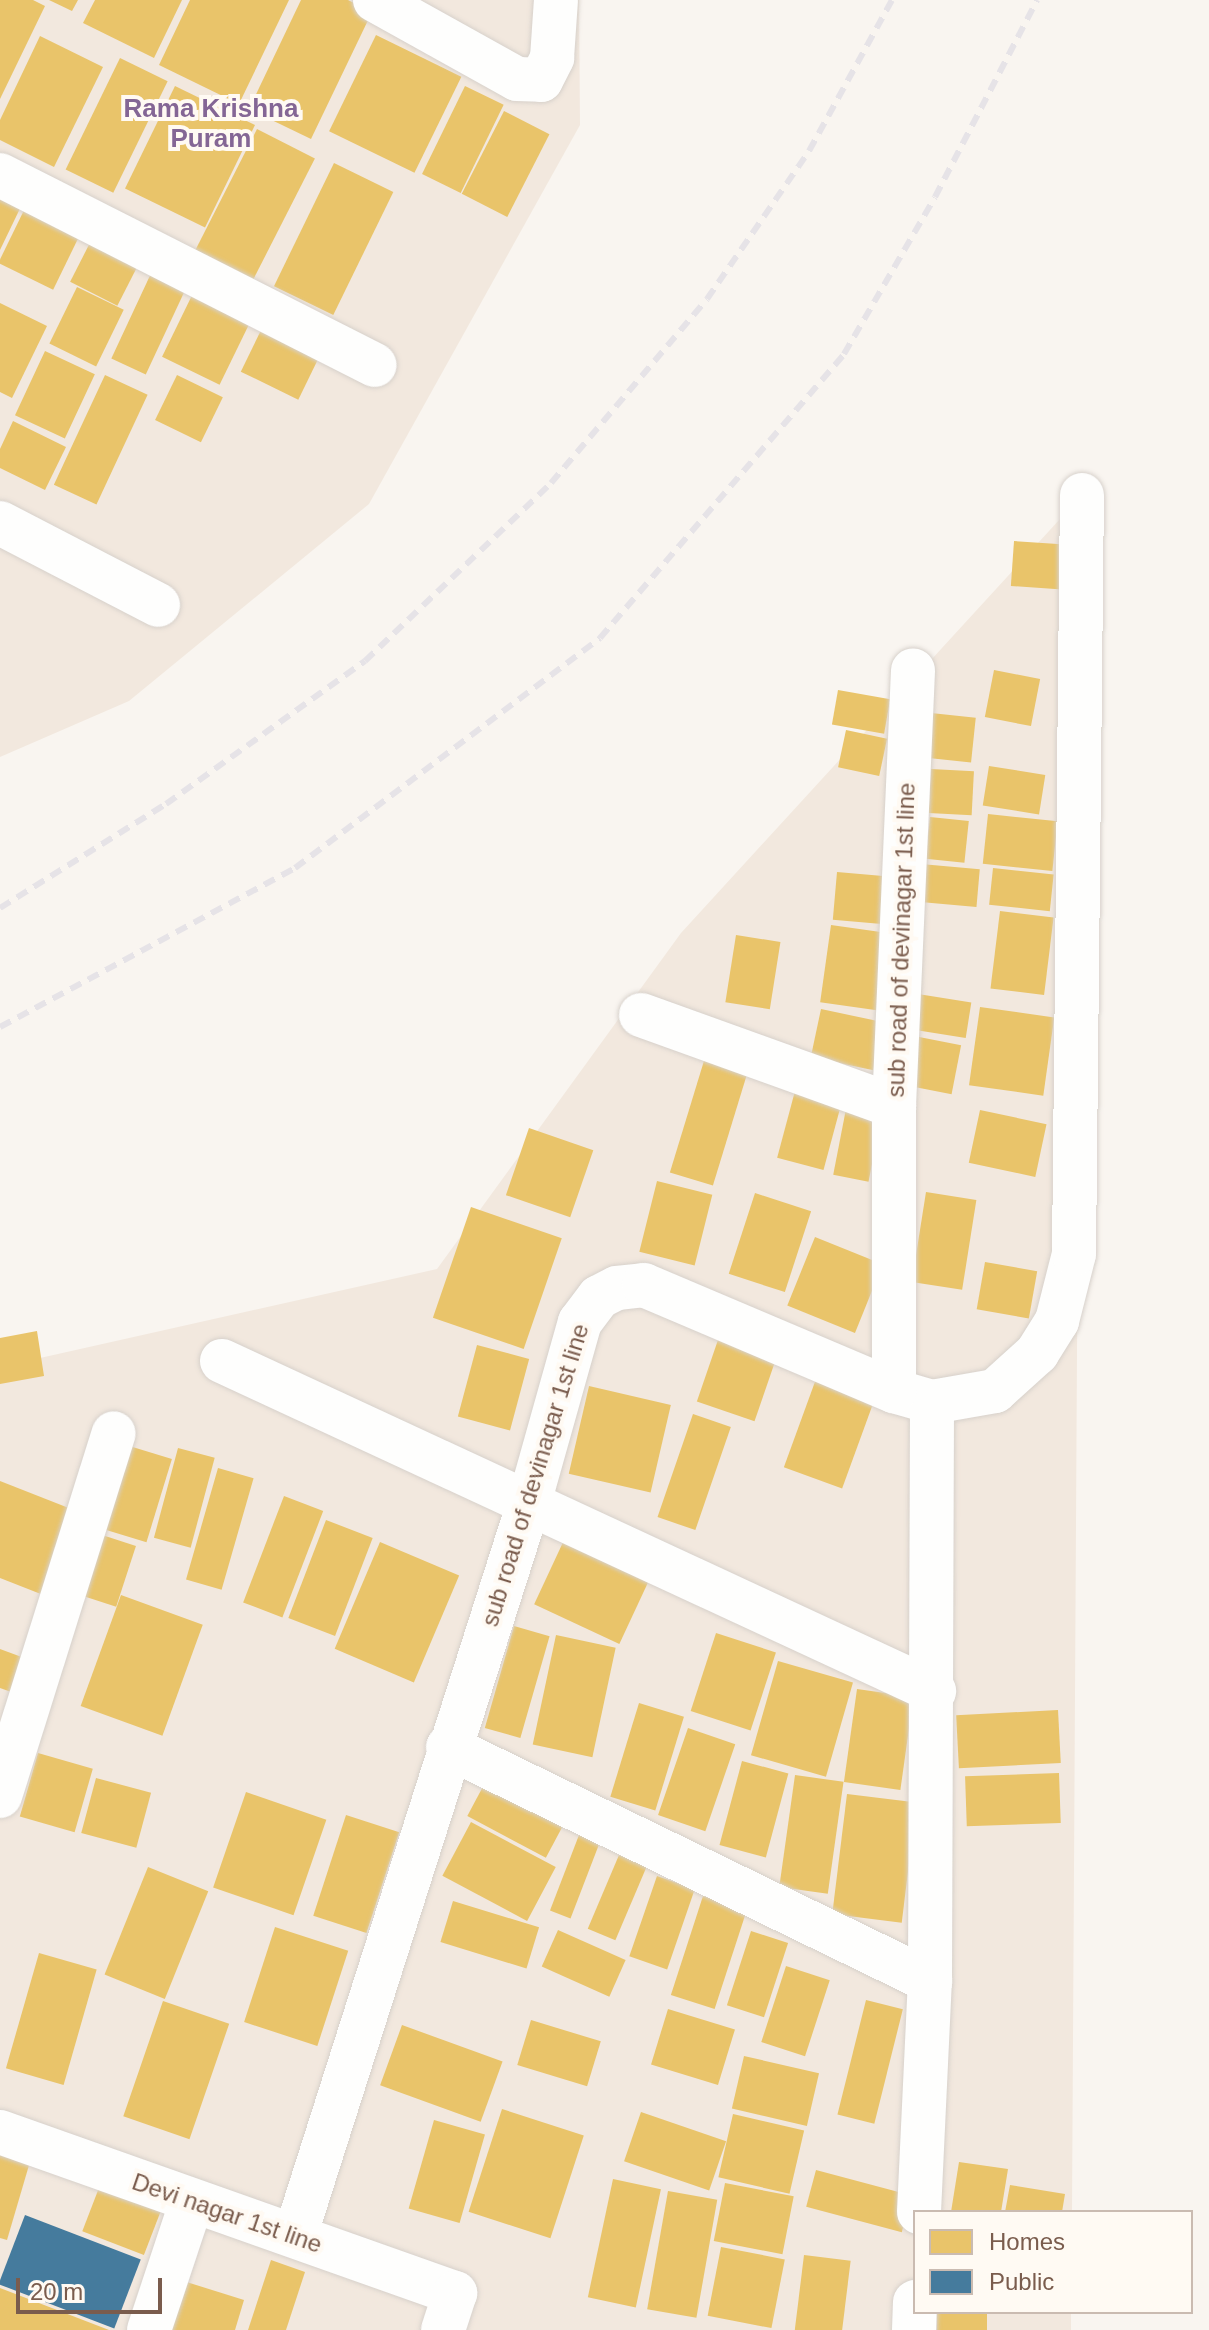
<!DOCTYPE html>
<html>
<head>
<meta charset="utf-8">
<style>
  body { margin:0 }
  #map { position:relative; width:1209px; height:2330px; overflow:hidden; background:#f9f5f0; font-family:Arial,sans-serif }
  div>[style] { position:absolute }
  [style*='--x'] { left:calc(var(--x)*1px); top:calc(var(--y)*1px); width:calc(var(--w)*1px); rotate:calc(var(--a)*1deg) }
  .residential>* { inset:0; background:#f2e8de }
  .homes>* { inset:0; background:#e9c46a; transform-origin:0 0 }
  .public>* { inset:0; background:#457b9d; transform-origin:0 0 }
  .roads { filter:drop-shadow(0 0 2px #d7d1cb) drop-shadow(0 0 2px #d7d1cb) }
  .minor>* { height:44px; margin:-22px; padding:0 22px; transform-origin:22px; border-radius:22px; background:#fefefd }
  .rail>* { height:6px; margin-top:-3px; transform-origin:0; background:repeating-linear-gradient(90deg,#e6e3e7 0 12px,transparent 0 20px) }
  span { translate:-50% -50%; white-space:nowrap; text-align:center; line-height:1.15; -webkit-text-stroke:8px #fffaf3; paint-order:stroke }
  .street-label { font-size:24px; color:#7a5c4d }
  .neighbourhood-label { font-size:26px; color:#846695; font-weight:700 }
  .legend { position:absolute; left:913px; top:2210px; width:280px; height:104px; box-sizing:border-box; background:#fffaf3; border:2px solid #cabbb1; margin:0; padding:10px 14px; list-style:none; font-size:24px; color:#7a5c4d }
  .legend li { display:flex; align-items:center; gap:16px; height:40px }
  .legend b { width:40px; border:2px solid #cabbb1 }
  .scale { position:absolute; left:16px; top:2278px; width:146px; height:36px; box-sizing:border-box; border:4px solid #7a5c4d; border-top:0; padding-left:10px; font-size:24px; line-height:28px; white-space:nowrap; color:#7a5c4d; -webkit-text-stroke:6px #fffaf3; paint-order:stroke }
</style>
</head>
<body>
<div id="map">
  <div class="residential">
    <i style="clip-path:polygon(0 0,579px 0,580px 125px,369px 504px,129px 701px,0 757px)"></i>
    <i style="clip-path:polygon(1082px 495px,1072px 2212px,915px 2212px,915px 2312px,1071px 2312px,1071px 2330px,0 2330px,0 1367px,437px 1269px,681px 933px)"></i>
  </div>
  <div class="homes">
    <i style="clip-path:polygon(0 0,33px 0,45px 6px,0 99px)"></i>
    <i style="clip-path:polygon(49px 0,78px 0,72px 11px)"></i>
    <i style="clip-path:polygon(95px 0,182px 0,154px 58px,83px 23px)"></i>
    <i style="clip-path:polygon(190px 0,289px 0,239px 104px,159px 65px)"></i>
    <i style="clip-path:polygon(301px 0,348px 0,372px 12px,311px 139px,249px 109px)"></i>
    <i style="left:376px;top:35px;width:95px;height:107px;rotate:26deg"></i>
    <i style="clip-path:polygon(40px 36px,103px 67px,54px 167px,0 140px,0 120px)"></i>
    <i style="left:120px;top:58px;width:53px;height:124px;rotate:26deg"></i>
    <i style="left:175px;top:86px;width:89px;height:114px;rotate:26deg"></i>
    <i style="left:465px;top:86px;width:43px;height:98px;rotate:26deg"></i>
    <i style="left:504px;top:111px;width:51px;height:93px;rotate:27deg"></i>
    <i style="left:257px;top:129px;width:65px;height:141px;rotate:27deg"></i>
    <i style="left:334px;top:163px;width:66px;height:137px;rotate:26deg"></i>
    <i style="clip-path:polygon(0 181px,27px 194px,0 250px)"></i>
    <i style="left:29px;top:200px;width:61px;height:70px;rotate:26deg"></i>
    <i style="left:96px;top:231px;width:53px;height:57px;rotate:27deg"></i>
    <i style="left:154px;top:267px;width:38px;height:101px;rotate:25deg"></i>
    <i style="left:198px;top:283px;width:64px;height:82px;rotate:26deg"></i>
    <i style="left:77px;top:287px;width:52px;height:63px;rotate:26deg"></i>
    <i style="clip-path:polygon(0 303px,47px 326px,12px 398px,0 392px)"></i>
    <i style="left:264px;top:324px;width:64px;height:53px;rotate:26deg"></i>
    <i style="left:45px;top:351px;width:55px;height:71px;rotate:25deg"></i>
    <i style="left:105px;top:375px;width:47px;height:121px;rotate:25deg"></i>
    <i style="left:177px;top:375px;width:51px;height:50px;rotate:26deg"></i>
    <i style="clip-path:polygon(13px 421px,66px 447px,45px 490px,0 468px,0 449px)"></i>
    <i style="left:1014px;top:541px;width:55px;height:45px;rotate:4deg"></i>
    <i style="left:994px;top:670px;width:47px;height:48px;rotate:11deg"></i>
    <i style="left:838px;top:690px;width:53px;height:35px;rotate:10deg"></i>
    <i style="left:931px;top:713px;width:45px;height:45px;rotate:6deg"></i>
    <i style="left:846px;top:730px;width:42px;height:38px;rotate:12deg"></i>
    <i style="left:989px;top:766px;width:57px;height:40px;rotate:9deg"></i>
    <i style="left:931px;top:769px;width:43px;height:44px;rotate:3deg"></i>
    <i style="left:988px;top:814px;width:70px;height:50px;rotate:6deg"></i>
    <i style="left:930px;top:817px;width:39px;height:42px;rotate:6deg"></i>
    <i style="left:921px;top:864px;width:59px;height:38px;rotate:5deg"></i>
    <i style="left:993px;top:868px;width:61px;height:37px;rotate:6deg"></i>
    <i style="left:837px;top:872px;width:52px;height:48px;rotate:5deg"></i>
    <i style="left:1000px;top:911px;width:54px;height:78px;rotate:7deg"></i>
    <i style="left:831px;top:925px;width:59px;height:78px;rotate:8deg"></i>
    <i style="left:736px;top:935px;width:45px;height:68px;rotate:9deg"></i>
    <i style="left:918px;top:994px;width:54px;height:36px;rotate:9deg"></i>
    <i style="left:980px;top:1007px;width:75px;height:79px;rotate:8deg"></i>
    <i style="left:821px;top:1009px;width:64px;height:49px;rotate:12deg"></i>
    <i style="left:914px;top:1036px;width:48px;height:50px;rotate:11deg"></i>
    <i style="left:707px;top:1051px;width:45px;height:127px;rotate:17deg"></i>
    <i style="left:795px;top:1091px;width:48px;height:69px;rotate:15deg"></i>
    <i style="left:846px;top:1109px;width:36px;height:67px;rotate:11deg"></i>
    <i style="left:980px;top:1110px;width:68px;height:54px;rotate:12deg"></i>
    <i style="left:529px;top:1128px;width:68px;height:71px;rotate:19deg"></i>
    <i style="left:657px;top:1181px;width:57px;height:73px;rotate:14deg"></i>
    <i style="left:926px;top:1192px;width:51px;height:91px;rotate:9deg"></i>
    <i style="left:755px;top:1193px;width:59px;height:85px;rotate:18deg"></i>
    <i style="left:471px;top:1207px;width:96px;height:117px;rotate:19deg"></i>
    <i style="left:815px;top:1237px;width:73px;height:74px;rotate:22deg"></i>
    <i style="left:985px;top:1262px;width:53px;height:48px;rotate:10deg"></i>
    <i style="clip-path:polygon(37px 1331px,44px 1376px,0 1384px,0 1338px)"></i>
    <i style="left:718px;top:1340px;width:61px;height:65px;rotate:19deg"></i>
    <i style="left:477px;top:1345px;width:54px;height:74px;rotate:15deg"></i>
    <i style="left:816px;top:1379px;width:62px;height:94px;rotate:20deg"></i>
    <i style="left:589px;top:1386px;width:84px;height:90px;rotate:13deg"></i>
    <i style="left:693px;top:1414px;width:40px;height:109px;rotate:19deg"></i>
    <i style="left:126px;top:1445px;width:48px;height:87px;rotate:17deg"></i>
    <i style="left:178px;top:1448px;width:38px;height:93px;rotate:15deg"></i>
    <i style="left:218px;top:1468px;width:37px;height:116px;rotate:16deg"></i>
    <i style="clip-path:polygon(0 1481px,84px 1514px,51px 1598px,0 1578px)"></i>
    <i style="left:284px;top:1496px;width:42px;height:114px;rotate:21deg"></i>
    <i style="left:326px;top:1520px;width:50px;height:105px;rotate:21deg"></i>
    <i style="left:96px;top:1533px;width:42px;height:64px;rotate:18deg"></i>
    <i style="left:565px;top:1538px;width:94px;height:73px;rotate:25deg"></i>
    <i style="left:380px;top:1542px;width:86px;height:116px;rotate:23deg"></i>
    <i style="left:121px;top:1595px;width:87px;height:118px;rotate:20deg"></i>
    <i style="left:514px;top:1626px;width:37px;height:106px;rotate:16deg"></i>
    <i style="left:716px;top:1633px;width:63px;height:82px;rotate:18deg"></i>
    <i style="left:556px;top:1635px;width:61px;height:112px;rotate:12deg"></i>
    <i style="clip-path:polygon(0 1649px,27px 1659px,14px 1693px,0 1688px)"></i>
    <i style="left:778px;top:1661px;width:78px;height:98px;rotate:16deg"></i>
    <i style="left:857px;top:1689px;width:57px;height:94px;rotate:8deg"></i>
    <i style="left:639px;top:1703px;width:47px;height:98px;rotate:17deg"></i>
    <i style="left:1058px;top:1710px;width:53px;height:102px;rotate:87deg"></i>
    <i style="left:688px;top:1728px;width:50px;height:92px;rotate:19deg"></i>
    <i style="left:38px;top:1753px;width:57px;height:66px;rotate:16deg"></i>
    <i style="left:742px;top:1761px;width:48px;height:87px;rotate:15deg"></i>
    <i style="left:1059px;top:1773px;width:50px;height:94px;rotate:88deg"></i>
    <i style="left:795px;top:1775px;width:49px;height:113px;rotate:8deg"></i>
    <i style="left:96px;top:1778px;width:57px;height:57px;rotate:15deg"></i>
    <i style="left:487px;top:1779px;width:89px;height:42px;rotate:28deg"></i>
    <i style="left:246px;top:1792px;width:85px;height:101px;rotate:19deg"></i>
    <i style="left:847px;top:1794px;width:70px;height:121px;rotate:7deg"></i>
    <i style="left:346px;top:1815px;width:56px;height:106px;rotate:18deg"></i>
    <i style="left:471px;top:1822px;width:96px;height:61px;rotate:28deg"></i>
    <i style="left:579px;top:1835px;width:22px;height:81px;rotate:21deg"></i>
    <i style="left:619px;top:1855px;width:30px;height:80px;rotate:23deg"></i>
    <i style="left:148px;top:1867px;width:65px;height:116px;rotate:22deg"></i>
    <i style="left:657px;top:1876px;width:40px;height:85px;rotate:19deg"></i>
    <i style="left:703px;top:1896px;width:46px;height:104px;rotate:18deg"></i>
    <i style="left:453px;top:1901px;width:90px;height:43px;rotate:17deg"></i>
    <i style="left:275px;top:1927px;width:77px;height:100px;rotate:18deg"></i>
    <i style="left:558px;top:1930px;width:74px;height:40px;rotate:24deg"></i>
    <i style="left:751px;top:1931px;width:39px;height:78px;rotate:18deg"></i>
    <i style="left:39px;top:1953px;width:60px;height:120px;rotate:16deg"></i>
    <i style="left:786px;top:1966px;width:46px;height:80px;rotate:18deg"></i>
    <i style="left:866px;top:2000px;width:38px;height:118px;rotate:14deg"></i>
    <i style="left:163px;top:2001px;width:70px;height:122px;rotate:19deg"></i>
    <i style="left:668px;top:2009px;width:70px;height:58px;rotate:17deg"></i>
    <i style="left:531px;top:2020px;width:73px;height:47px;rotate:17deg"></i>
    <i style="left:402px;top:2025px;width:107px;height:64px;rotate:20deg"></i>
    <i style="left:744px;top:2056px;width:77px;height:54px;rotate:13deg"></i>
    <i style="left:502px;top:2109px;width:86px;height:108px;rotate:18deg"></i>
    <i style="left:641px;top:2112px;width:90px;height:52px;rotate:19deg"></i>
    <i style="left:733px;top:2114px;width:73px;height:65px;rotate:13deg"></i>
    <i style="left:434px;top:2120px;width:53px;height:92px;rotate:16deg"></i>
    <i style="clip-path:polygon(0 2145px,32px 2155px,7px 2240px,0 2238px)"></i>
    <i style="clip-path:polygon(959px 2162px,1008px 2169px,1001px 2212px,951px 2212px)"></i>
    <i style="left:816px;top:2170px;width:99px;height:38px;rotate:15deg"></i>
    <i style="left:613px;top:2179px;width:49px;height:121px;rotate:12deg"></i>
    <i style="left:102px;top:2180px;width:66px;height:55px;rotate:21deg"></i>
    <i style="left:725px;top:2183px;width:70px;height:59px;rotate:11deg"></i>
    <i style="clip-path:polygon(1010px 2185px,1065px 2194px,1062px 2212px,1005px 2212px)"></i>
    <i style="left:668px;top:2191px;width:50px;height:120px;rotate:10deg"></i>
    <i style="left:721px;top:2247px;width:65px;height:70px;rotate:11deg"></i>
    <i style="left:804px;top:2255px;width:47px;height:76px;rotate:7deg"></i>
    <i style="clip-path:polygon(271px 2260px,305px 2272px,286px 2330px,248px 2330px)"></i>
    <i style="clip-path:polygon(177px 2279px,244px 2300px,235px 2330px,161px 2330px)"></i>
    <i style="clip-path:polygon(0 2288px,109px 2330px,0 2330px)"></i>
    <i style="left:937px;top:2312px;width:50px;height:18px"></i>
  </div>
  <div class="public">
    <i style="left:25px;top:2215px;width:124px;height:74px;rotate:21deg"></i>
  </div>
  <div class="roads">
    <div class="minor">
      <i style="--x:375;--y:0;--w:162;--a:29.1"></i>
      <i style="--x:517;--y:79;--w:24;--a:2"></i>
      <i style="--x:541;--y:80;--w:25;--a:-63"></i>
      <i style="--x:552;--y:58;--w:58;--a:-86.1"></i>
      <i style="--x:0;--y:175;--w:420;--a:26.9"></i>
      <i style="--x:0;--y:523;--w:178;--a:27.4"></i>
      <i style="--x:641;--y:1015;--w:269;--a:19.8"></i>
      <i style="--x:222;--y:1361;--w:785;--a:24.87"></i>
      <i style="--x:894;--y:1391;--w:40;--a:16"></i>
      <i style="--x:932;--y:1402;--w:64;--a:-9.9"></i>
      <i style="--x:995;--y:1391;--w:57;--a:-42.1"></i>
      <i style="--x:1037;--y:1353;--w:38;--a:-58"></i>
      <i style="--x:1057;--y:1321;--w:69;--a:-75.8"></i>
      <i style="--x:1074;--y:1254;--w:759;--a:-89.4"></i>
      <i style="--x:448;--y:1747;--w:536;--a:25.9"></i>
      <i style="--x:0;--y:1796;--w:380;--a:-72.6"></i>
      <i style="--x:0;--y:2132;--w:483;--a:19.5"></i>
      <i style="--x:455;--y:2293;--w:39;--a:108"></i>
      <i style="--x:919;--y:2212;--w:231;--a:-87.3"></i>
      <i style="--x:930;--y:1981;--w:579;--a:-89.8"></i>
      <i style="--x:295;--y:2236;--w:769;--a:-72.3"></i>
      <i style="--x:529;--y:1503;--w:188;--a:-74.3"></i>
      <i style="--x:580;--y:1322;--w:31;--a:-53"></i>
      <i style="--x:599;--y:1297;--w:20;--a:-27"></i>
      <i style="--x:617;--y:1288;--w:27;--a:-6"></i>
      <i style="--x:644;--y:1285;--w:272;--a:23"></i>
      <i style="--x:894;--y:1391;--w:285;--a:-90"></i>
      <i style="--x:894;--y:1106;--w:436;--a:-87.5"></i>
      <i style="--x:149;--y:2330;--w:136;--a:-71.6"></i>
      <i style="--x:914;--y:2330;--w:28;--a:-88"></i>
    </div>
  </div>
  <div class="rail">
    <i style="--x:0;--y:908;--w:196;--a:-32.1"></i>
    <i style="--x:166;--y:804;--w:245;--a:-35.7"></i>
    <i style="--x:365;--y:661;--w:257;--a:-43.7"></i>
    <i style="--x:551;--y:483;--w:241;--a:-49.7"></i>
    <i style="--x:707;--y:299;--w:180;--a:-55.4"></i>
    <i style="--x:809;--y:151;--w:172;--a:-61.2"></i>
    <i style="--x:0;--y:1027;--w:335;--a:-28.3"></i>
    <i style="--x:295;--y:868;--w:382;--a:-37"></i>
    <i style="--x:600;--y:638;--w:374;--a:-49.3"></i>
    <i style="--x:844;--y:354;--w:181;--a:-59.9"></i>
    <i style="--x:935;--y:197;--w:222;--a:-62.6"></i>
  </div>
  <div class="street-label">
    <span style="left:901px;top:940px;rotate:-88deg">sub road of devinagar 1st line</span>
    <span style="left:535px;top:1475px;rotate:-73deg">sub road of devinagar 1st line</span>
    <span style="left:227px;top:2213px;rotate:19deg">Devi nagar 1st line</span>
  </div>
  <div class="neighbourhood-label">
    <span style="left:211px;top:124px">Rama Krishna<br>Puram</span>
  </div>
  <ul class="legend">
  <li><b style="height:22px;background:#e9c46a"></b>Homes</li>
  <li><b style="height:22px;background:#457b9d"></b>Public</li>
  </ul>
  <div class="scale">20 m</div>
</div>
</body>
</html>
